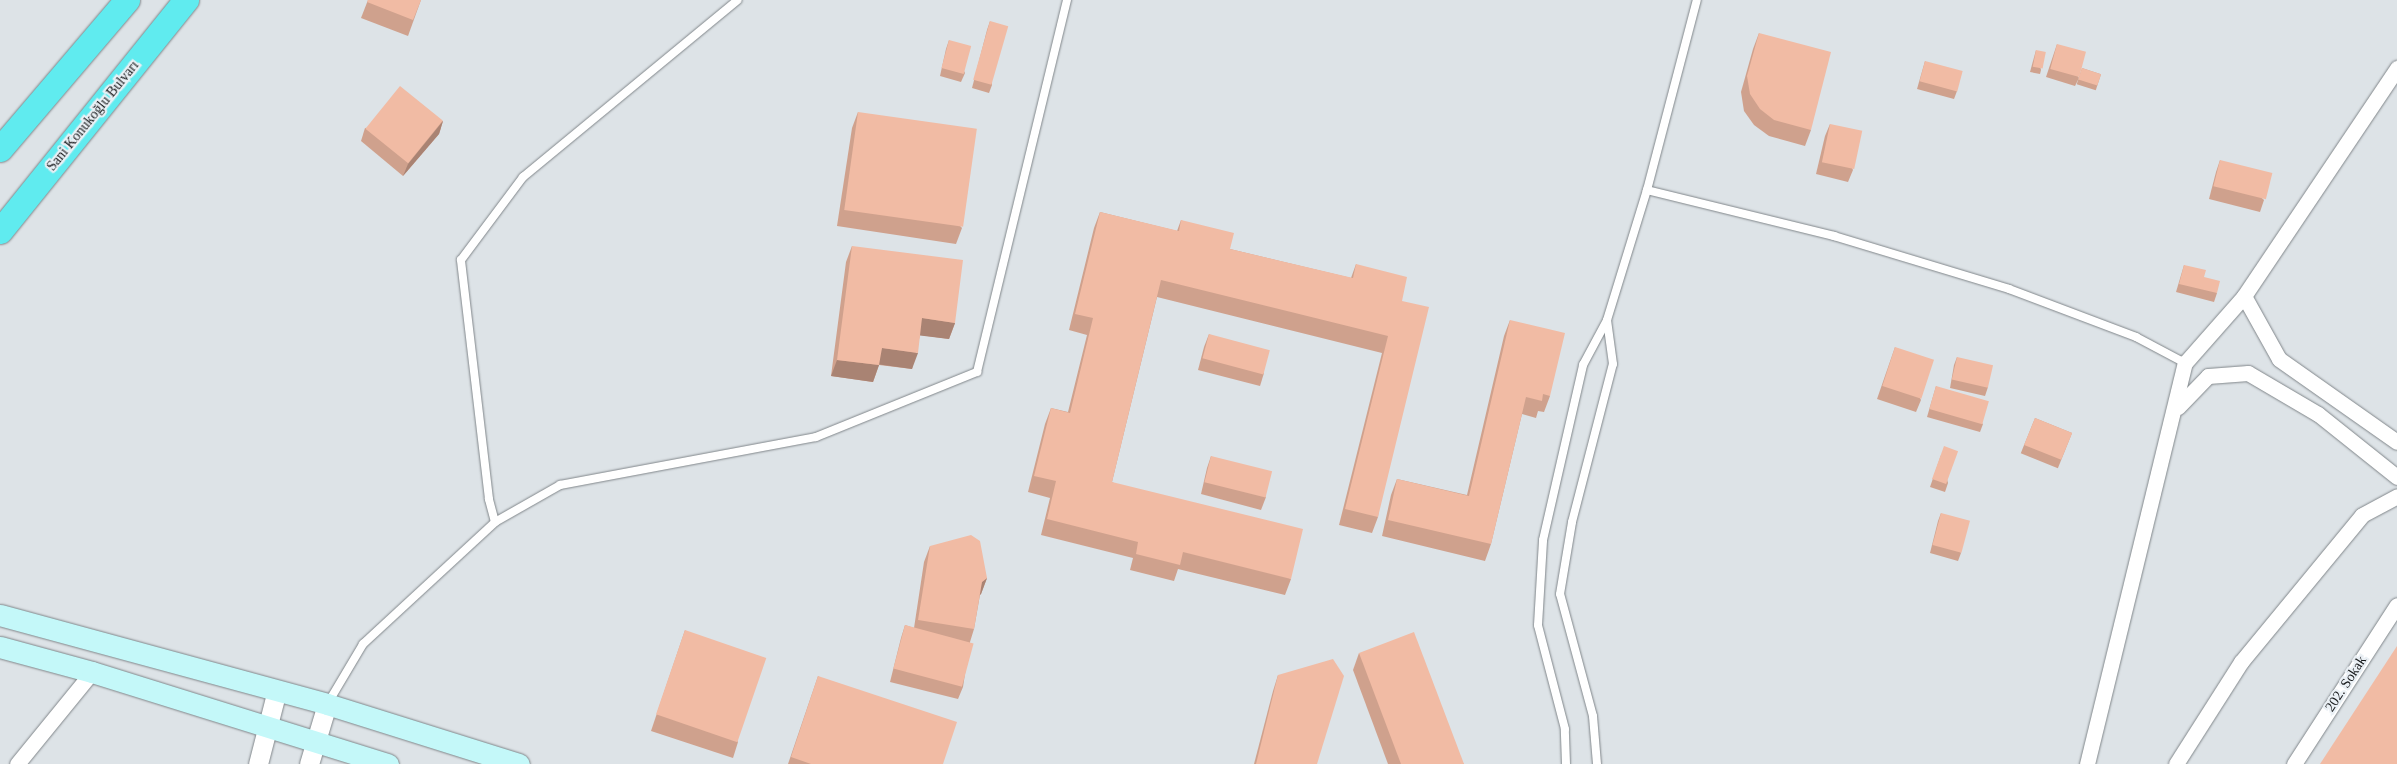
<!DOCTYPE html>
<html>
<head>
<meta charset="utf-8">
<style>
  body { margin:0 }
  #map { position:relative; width:2397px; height:764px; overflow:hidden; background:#dde3e7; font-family:Georgia,serif }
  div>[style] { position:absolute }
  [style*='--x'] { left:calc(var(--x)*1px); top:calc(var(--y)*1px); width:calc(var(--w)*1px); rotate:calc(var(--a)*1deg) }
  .roads { filter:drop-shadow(0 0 1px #80868a) drop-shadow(0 0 1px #80868a) }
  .service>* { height:8px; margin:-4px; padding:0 4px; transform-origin:4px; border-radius:4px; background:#fff }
  .minor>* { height:15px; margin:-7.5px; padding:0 7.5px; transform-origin:7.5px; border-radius:7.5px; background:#fff }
  .tertiary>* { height:19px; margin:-9.5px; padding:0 9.5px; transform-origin:9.5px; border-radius:9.5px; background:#fff }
  .secondary>* { height:21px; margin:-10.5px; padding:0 10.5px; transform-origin:10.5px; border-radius:10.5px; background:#c4f8f9 }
  .trunk>* { height:25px; margin:-12.5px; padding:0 12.5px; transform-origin:12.5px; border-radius:12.5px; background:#60ebef }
  .wall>* { inset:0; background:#cfa18d; transform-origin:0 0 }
  .shaded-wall>* { inset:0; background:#a98373 }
  .building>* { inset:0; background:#f1bba4; transform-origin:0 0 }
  span { translate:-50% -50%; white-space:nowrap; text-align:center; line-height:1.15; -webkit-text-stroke:4.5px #eaf0f5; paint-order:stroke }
  .street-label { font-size:14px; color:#16181a }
</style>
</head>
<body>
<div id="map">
  <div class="roads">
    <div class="service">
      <i style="--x:1647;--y:190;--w:196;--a:-75.3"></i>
      <i style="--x:495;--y:522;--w:24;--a:-105"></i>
      <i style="--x:489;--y:499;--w:241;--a:-96.7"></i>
      <i style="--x:461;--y:260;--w:104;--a:-53.2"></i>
      <i style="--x:523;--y:177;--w:278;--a:-39.5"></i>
      <i style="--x:328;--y:703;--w:69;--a:-59.3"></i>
      <i style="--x:363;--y:644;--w:180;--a:-42.7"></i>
      <i style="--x:495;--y:522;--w:75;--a:-29.6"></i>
      <i style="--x:560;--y:485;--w:260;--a:-10.6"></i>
      <i style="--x:816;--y:437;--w:174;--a:-22"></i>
      <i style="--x:977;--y:372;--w:383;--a:-76.4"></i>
      <i style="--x:1566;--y:764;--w:35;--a:-92"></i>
      <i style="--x:1565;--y:729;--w:107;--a:-104.6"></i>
      <i style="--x:1538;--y:625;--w:85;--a:-86.6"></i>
      <i style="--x:1543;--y:540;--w:180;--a:-77.1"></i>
      <i style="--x:1583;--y:365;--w:51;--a:-61.9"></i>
      <i style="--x:1607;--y:320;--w:136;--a:-72.9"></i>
      <i style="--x:1647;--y:190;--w:193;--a:13.8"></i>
      <i style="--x:1834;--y:236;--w:183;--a:16.8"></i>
      <i style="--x:2009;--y:289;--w:136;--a:20.7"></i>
      <i style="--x:2136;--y:337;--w:55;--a:28"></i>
      <i style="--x:1597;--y:764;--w:48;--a:-94.8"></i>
      <i style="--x:1593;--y:716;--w:126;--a:-105.1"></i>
      <i style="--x:1560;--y:594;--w:73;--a:-80.5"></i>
      <i style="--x:1572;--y:522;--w:163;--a:-75.5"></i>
      <i style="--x:1613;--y:364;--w:44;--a:-97.8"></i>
    </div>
    <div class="minor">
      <i style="--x:2244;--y:296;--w:72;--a:60.9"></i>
      <i style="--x:2279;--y:359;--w:144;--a:35.1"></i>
      <i style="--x:2178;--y:407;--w:43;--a:-45.9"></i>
      <i style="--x:2208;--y:376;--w:40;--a:-4.3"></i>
      <i style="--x:2248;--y:373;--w:81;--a:30.4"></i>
      <i style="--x:2318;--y:414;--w:101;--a:38.6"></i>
      <i style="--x:17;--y:764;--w:119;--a:-50.8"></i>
      <i style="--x:2087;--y:764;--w:413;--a:-76.3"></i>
      <i style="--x:2185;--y:363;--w:89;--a:-48.6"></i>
      <i style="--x:2244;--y:296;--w:275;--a:-56.1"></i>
      <i style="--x:2176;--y:764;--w:121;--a:-57.5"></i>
      <i style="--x:2241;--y:662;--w:190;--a:-50.5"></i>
      <i style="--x:2362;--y:515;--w:40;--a:-28"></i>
      <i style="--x:2294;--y:764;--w:189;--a:-57.1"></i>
    </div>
    <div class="tertiary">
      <i style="--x:258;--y:764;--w:76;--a:-75.6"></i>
      <i style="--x:309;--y:764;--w:63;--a:-73.3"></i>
    </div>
    <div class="secondary">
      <i style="--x:0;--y:615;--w:339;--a:15.2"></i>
      <i style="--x:327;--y:704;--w:201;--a:17.4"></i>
      <i style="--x:0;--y:647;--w:95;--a:15.2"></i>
      <i style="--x:92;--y:672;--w:310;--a:17.3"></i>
    </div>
    <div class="trunk">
      <i style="--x:0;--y:149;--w:196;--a:-49.6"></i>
      <i style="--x:0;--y:231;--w:297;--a:-51.2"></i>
    </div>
  </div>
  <div class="wall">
    <i style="clip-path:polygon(368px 0,421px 0,408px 36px,361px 18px)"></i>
    <i style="clip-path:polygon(990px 21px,992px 85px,989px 93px,972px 88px,987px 30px)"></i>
    <i style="clip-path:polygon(1759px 33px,1811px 130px,1805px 146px,1769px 136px,1754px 125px,1744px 111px,1741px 92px,1753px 49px)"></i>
    <i style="clip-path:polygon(949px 40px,965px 73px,961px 82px,940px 76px,946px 49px)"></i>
    <i style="clip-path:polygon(2057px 44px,2079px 78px,2075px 86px,2046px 77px)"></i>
    <i style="clip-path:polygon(2036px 50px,2041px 70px,2040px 74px,2030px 72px)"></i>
    <i style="clip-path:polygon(1925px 61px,1957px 91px,1954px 99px,1917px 89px)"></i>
    <i style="left:2082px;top:68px;width:20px;height:17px;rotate:18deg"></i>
    <i style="clip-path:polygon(858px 112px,962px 228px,956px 244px,837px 226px,852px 128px)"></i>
    <i style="clip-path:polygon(443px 121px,439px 134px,403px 176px,361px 141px,365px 128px)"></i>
    <i style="clip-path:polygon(1830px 124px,1853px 170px,1848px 182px,1816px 174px,1825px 136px)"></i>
    <i style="clip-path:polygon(2220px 160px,2264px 200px,2260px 212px,2209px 199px,2216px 172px)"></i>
    <i style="clip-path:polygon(1100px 212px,1177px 231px,1181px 220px,1230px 249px,1351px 278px,1356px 264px,1402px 301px,1378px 517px,1372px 533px,1339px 525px,1382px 353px,1157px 297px,1112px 482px,1291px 579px,1285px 595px,1178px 569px,1174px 581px,1130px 570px,1133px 558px,1041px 535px,1050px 498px,1028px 492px,1045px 424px,1051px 408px,1068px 412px,1087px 335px,1069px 330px,1094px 228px)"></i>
    <i style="clip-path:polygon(852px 246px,955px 323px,949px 339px,920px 335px,912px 369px,879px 365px,873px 382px,831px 376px,846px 262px)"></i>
    <i style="clip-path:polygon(2184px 265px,2217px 293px,2214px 302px,2176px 292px)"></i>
    <i style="clip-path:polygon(1510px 320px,1550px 396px,1544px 412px,1538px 411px,1536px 418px,1522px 414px,1491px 544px,1485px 561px,1382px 536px,1391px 495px,1397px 479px,1467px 495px,1504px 336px)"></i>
    <i style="clip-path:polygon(1209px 334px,1264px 373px,1260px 386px,1198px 370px,1204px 347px)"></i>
    <i style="clip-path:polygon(1895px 347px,1921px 400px,1916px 412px,1877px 399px)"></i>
    <i style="clip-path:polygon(1957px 357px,1988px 387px,1985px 396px,1950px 388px,1954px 365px)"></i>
    <i style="clip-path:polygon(1936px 386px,1983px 424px,1980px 432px,1927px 417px)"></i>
    <i style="left:2035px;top:418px;width:40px;height:38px;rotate:22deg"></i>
    <i style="clip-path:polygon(1941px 455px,1948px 483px,1945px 492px,1930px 487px)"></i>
    <i style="clip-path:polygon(1211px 456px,1266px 497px,1261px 510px,1201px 494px,1207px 468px)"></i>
    <i style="clip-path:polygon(1941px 513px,1961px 553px,1958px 561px,1930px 553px,1938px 521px)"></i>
    <i style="clip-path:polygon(930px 546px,987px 578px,981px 594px,980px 595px,974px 629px,970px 642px,963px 687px,958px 699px,890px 682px,901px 638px,905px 625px,914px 628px,924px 562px)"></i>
    <i style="clip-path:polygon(685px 630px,738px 742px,733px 758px,651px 731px)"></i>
    <i style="clip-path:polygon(1359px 653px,1464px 764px,1388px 764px,1353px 670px)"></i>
    <i style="clip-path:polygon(1278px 675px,1317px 764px,1254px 764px,1273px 691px)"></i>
    <i style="clip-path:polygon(818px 676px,943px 764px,788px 764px)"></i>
  </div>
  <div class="shaded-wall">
    <i style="clip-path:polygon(443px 121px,439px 134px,403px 176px,408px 164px)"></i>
    <i style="clip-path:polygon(922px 318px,955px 323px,949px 339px,916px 335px)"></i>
    <i style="clip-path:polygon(882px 348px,918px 353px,912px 369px,876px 364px)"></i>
    <i style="clip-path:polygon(837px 360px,879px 365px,873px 382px,831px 376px)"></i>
    <i style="clip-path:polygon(987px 578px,981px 594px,976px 598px,982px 582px)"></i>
  </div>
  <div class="building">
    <i style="clip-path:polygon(368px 0,421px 0,413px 20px,367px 2px)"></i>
    <i style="left:990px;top:21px;width:19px;height:61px;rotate:16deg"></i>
    <i style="clip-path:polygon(1759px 33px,1831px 52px,1811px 130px,1774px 120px,1760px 109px,1750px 94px,1747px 76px)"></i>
    <i style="left:949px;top:40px;width:23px;height:29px;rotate:15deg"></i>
    <i style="left:2057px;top:44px;width:30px;height:26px;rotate:15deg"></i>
    <i style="left:2036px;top:50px;width:10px;height:17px;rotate:11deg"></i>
    <i style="left:1925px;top:61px;width:39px;height:21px;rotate:15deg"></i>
    <i style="left:2082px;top:68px;width:20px;height:12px;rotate:18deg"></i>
    <i style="left:400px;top:86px;width:55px;height:55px;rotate:39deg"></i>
    <i style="left:858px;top:112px;width:120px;height:99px;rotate:8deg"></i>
    <i style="left:1830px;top:124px;width:33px;height:39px;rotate:12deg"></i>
    <i style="left:2220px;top:160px;width:54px;height:27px;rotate:14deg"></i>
    <i style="clip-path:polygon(1100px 212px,1179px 231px,1181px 220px,1234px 233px,1230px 249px,1353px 278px,1356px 264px,1407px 277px,1402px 301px,1429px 307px,1378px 517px,1345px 509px,1388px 336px,1161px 280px,1112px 482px,1303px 529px,1291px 579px,1183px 552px,1180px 565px,1136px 554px,1138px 542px,1047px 519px,1056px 481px,1034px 476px,1051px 408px,1070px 413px,1093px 318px,1075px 314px)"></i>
    <i style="clip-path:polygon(852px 246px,963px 260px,955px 323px,922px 318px,918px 353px,882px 348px,879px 365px,837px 360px)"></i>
    <i style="clip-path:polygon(2184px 265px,2206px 270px,2204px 277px,2220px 281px,2217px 293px,2179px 284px)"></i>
    <i style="clip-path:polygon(1510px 320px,1565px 333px,1550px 396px,1543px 394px,1542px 401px,1526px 397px,1491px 544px,1388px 520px,1397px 479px,1469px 496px)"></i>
    <i style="left:1209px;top:334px;width:63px;height:25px;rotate:15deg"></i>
    <i style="left:1895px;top:347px;width:41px;height:41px;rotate:18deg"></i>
    <i style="left:1957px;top:357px;width:37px;height:23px;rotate:13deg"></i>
    <i style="left:1936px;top:386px;width:55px;height:24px;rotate:16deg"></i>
    <i style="left:2035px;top:418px;width:40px;height:29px;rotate:22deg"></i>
    <i style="left:1944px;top:446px;width:15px;height:35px;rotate:20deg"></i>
    <i style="left:1211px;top:456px;width:63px;height:27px;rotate:14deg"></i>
    <i style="left:1941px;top:513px;width:30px;height:33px;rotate:15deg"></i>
    <i style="clip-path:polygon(971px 535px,980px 541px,987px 578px,982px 582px,974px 629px,918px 620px,930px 546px)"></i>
    <i style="left:905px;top:625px;width:71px;height:45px;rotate:15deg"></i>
    <i style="left:685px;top:630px;width:86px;height:89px;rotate:19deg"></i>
    <i style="clip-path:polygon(1414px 632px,1464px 764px,1401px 764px,1359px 653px)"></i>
    <i style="clip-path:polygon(2397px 646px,2397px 764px,2320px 764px)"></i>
    <i style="clip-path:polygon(1333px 659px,1344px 676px,1317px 764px,1256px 764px,1278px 675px)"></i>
    <i style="clip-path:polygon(818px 676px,957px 722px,943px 764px,811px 764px,791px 757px)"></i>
  </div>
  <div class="street-label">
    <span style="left:93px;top:116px;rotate:-51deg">Sani Konukoğlu Bulvarı</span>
    <span style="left:2346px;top:684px;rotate:-57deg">202. Sokak</span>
  </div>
</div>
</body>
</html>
